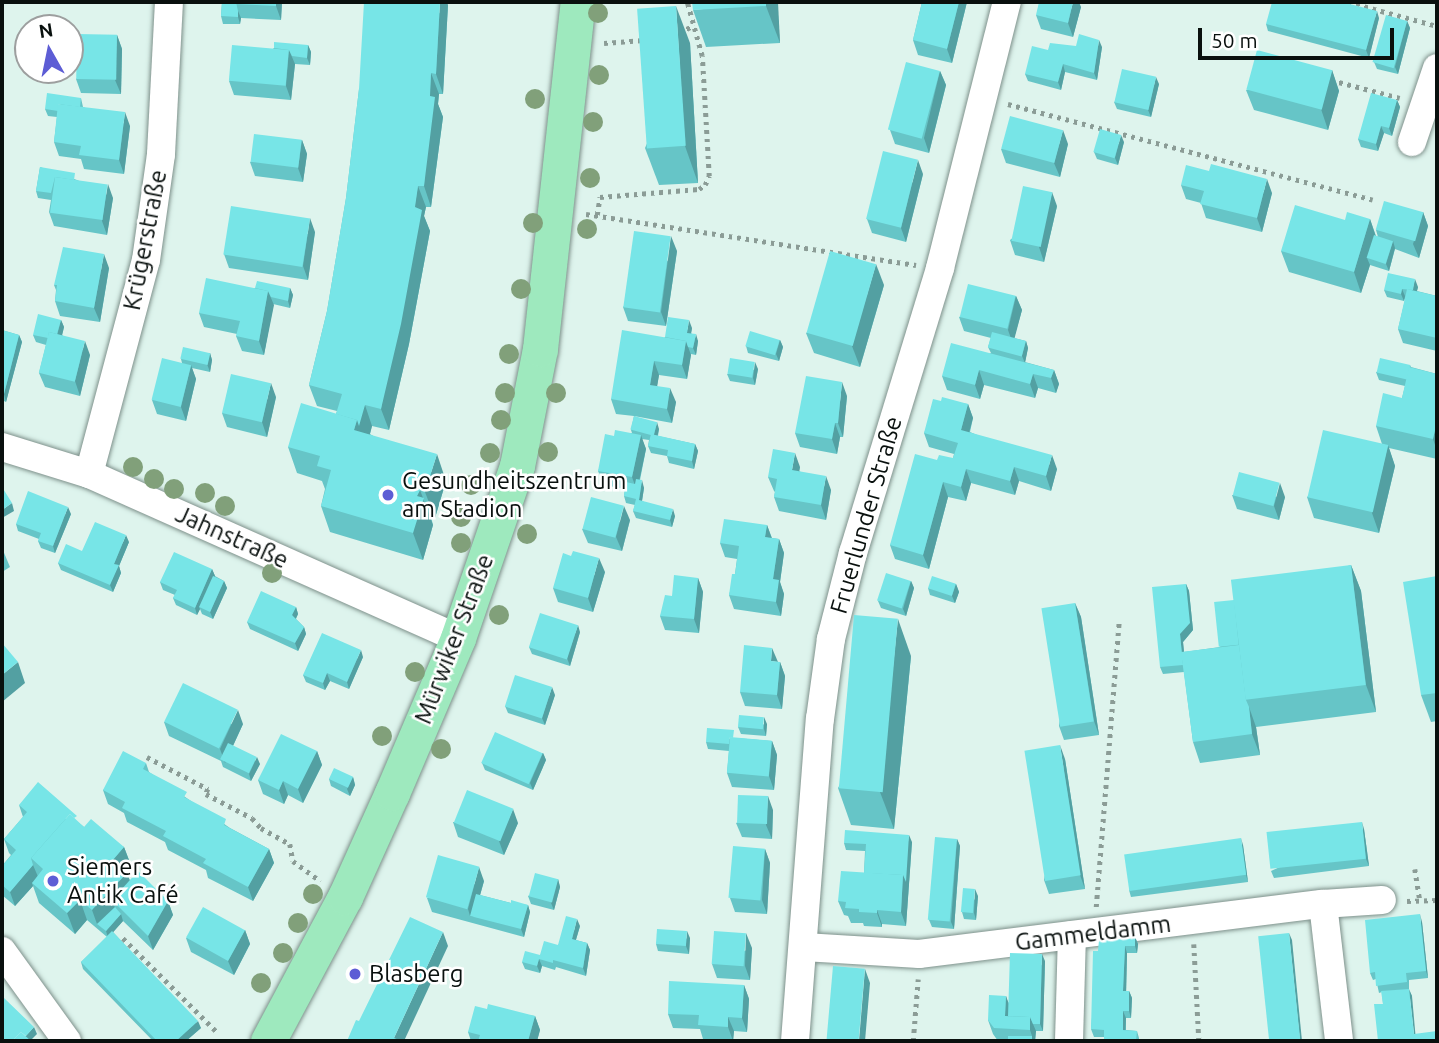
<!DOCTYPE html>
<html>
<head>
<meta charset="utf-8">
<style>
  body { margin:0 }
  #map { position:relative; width:1439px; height:1043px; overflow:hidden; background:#def4ed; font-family:Ubuntu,sans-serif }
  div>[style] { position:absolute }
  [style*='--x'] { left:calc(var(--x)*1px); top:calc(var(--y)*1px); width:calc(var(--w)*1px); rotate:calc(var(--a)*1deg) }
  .path>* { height:4.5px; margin-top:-2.25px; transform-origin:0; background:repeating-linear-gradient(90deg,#8b9c96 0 3.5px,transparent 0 8.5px) }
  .roads { filter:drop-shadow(0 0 2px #7e918b) drop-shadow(0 0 2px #7e918b) }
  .minor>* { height:28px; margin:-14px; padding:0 14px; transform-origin:14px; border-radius:14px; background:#fff }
  .major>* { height:35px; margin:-17.5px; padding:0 17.5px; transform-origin:17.5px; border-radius:17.5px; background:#9ee9be }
  .trees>* { width:20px; height:20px; margin:-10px; border-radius:50%; background:#81a07a }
  .wall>* { inset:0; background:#66c5c7 }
  .shaded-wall>* { inset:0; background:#53a0a2 }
  .building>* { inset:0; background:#77e5e7; transform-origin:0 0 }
  .dots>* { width:19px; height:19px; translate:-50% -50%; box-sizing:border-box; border:4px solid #fff; border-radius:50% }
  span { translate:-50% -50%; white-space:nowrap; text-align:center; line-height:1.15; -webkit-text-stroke:5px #fff; paint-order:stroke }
  .street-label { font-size:24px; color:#09100e }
  .poi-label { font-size:24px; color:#09100e }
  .left { translate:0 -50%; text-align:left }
  .frame { position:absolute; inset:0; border:4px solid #09100e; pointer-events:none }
  .north { position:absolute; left:14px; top:14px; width:70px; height:70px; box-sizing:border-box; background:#fff; border:2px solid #9d9f9f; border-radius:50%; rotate:351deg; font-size:19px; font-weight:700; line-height:28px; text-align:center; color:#09100e }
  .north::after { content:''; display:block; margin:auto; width:24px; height:32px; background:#5d5dd5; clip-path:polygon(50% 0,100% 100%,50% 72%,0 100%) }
  .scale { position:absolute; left:1198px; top:28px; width:196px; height:32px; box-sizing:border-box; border:4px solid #09100e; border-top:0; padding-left:9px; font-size:21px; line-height:24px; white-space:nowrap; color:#09100e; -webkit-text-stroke:5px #fff; paint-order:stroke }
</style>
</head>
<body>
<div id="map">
  <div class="path">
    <i style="--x:1348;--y:2;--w:92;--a:15.1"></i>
    <i style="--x:679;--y:33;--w:17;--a:-28"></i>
    <i style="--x:604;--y:43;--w:40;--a:-4.3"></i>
    <i style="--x:1331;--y:80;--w:71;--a:14.6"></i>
    <i style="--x:1008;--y:104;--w:377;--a:14.7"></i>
    <i style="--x:586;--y:214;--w:334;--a:8.8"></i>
    <i style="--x:597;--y:215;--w:18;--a:-81"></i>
    <i style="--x:600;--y:197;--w:99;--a:-4.6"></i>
    <i style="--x:699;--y:189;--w:7;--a:-34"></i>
    <i style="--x:705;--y:185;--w:10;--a:-66"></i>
    <i style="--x:709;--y:176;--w:120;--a:-93.3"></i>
    <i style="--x:702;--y:56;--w:56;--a:-105.5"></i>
    <i style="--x:147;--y:757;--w:69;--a:27.7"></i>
    <i style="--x:208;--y:789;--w:5;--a:112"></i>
    <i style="--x:206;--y:794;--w:52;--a:27.6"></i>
    <i style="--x:252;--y:818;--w:13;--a:48"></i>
    <i style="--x:261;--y:828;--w:33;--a:29"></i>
    <i style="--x:290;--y:844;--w:17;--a:80"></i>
    <i style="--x:293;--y:861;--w:34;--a:36"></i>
    <i style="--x:1415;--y:869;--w:33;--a:81"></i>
    <i style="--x:1407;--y:901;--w:30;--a:-2"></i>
    <i style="--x:1096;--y:907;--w:289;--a:-85.4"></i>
    <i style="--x:123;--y:938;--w:132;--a:45"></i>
    <i style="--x:1194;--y:944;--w:97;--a:87"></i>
    <i style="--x:913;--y:1041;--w:62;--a:-85.4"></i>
  </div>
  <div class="roads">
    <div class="minor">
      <i style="--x:1412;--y:142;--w:78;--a:-71.3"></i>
      <i style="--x:2;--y:447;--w:91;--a:17.2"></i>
      <i style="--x:89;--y:474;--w:404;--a:24"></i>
      <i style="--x:89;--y:474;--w:221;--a:-75.1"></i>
      <i style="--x:146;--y:260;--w:107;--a:-81.9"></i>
      <i style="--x:161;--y:154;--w:152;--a:-87"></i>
      <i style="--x:1323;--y:904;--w:138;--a:83.3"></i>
      <i style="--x:804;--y:947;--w:115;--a:3.5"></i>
      <i style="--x:919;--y:954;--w:407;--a:-7.1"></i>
      <i style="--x:1323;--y:904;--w:59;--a:-3.9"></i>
      <i style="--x:2;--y:951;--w:111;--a:54.2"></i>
      <i style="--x:795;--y:1041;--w:323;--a:-85.6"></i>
      <i style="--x:820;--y:719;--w:81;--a:-82.2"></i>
      <i style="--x:831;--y:639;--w:89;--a:-75.7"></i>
      <i style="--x:853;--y:553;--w:298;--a:-73"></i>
      <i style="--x:940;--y:268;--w:274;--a:-75.9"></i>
      <i style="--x:1069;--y:1041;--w:106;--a:-88.4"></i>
    </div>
    <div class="major">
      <i style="--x:268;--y:1041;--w:163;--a:-61.9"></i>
      <i style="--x:345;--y:897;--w:114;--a:-65.7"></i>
      <i style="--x:392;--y:793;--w:168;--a:-66.9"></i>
      <i style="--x:458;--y:638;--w:182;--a:-71.1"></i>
      <i style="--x:517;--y:466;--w:119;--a:-78.9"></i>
      <i style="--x:540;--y:349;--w:349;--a:-83.8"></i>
    </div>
  </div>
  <div class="trees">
    <i style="left:598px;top:13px"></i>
    <i style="left:599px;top:75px"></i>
    <i style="left:535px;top:99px"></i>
    <i style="left:593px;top:122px"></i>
    <i style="left:590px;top:178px"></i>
    <i style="left:533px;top:223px"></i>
    <i style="left:587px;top:229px"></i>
    <i style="left:521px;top:289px"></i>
    <i style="left:509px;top:354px"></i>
    <i style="left:505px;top:393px"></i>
    <i style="left:556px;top:393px"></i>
    <i style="left:501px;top:420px"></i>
    <i style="left:548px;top:452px"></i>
    <i style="left:490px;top:453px"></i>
    <i style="left:133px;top:467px"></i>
    <i style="left:154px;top:479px"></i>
    <i style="left:471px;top:485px"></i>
    <i style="left:174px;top:489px"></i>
    <i style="left:205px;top:493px"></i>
    <i style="left:225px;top:506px"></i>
    <i style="left:461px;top:517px"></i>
    <i style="left:527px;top:534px"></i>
    <i style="left:461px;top:543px"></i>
    <i style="left:272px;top:573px"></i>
    <i style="left:499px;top:615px"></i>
    <i style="left:415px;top:672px"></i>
    <i style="left:382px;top:736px"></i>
    <i style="left:441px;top:749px"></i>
    <i style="left:313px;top:894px"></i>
    <i style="left:298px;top:923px"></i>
    <i style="left:283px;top:953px"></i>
    <i style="left:261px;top:983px"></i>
  </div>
  <div class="wall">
    <i style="clip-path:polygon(222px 2px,282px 2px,281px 20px,241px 18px,240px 24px,223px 24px,221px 16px)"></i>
    <i style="clip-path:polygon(777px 2px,780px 43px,706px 47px,693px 10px)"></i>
    <i style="clip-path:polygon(922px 2px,967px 2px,952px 63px,918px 55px,913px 40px)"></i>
    <i style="clip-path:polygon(448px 5px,443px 94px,439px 94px,438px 104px,443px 117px,431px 207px,426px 207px,424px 216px,430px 231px,409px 344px,389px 430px,372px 426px,370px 434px,446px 481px,435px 518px,431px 517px,433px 525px,423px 560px,330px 532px,321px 506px,325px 489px,322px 481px,297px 473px,288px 447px,336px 414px,337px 411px,317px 406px,309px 385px,327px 311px,346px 198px,359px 89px)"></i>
    <i style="clip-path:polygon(1081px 7px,1073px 37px,1041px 29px,1036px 15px)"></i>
    <i style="clip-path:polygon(1379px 18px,1369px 58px,1268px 31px,1266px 24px)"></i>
    <i style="clip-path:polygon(1407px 21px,1410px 28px,1398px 74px,1377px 69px,1374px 62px)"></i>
    <i style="clip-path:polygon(117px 35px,122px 49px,121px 94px,81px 93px,76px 79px)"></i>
    <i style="clip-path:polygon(690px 43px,698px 183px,659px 185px,645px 148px)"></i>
    <i style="clip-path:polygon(308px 45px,311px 52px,310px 65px,295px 64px,291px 100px,234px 95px,229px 81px,274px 48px)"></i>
    <i style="clip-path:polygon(1076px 46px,1102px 47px,1097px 80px,1065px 72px,1061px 90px,1028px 81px,1025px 74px,1048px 50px)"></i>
    <i style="clip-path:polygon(1332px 70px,1339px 91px,1328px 130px,1254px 110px,1246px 90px)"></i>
    <i style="clip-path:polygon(940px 71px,946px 85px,929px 153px,895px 144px,890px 130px)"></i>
    <i style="clip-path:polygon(1159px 84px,1151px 117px,1117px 109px,1114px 102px)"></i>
    <i style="clip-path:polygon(81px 98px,83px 107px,130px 126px,124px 174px,84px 169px,81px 159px,59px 156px,54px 142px,57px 117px,48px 116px,45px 109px)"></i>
    <i style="clip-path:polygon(1397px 100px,1400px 107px,1392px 136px,1384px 133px,1378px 151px,1361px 147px,1358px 139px)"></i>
    <i style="clip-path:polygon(302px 140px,307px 154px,303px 182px,255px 176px,250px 162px)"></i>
    <i style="clip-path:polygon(1124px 142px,1118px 165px,1097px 159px,1094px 152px)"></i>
    <i style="clip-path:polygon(1068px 144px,1060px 177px,1006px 163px,1001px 149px)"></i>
    <i style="clip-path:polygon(40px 167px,77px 180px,113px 198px,107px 235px,54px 226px,49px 212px,51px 200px,38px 198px,36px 191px)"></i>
    <i style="clip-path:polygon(923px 174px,906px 242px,872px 233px,867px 219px)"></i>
    <i style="clip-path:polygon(1181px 185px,1272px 193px,1262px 232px,1206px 218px,1201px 203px,1186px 199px)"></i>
    <i style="clip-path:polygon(1057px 206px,1044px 262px,1015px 255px,1010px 240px)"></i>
    <i style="clip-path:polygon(1423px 212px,1428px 226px,1419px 258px,1395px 249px,1389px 271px,1370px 265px,1361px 293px,1289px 272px,1281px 251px,1345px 220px,1370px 219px,1376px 236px,1378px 237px,1376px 230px)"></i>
    <i style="clip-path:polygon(315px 232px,308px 280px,229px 268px,224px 254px)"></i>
    <i style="clip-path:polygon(677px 251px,666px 326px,628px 321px,623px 307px)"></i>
    <i style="clip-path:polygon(109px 268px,100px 322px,60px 316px,55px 301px,56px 290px,54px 285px)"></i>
    <i style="clip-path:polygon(884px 285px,860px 367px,814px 353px,806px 333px)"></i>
    <i style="clip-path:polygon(1418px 287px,1417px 291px,1437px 296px,1437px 351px,1403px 343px,1398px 329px,1406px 296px,1404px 301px,1387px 297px,1384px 290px)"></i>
    <i style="clip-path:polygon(255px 288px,290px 288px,293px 295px,290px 308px,273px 304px,264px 355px,242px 351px,236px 336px,237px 334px,204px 327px,199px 313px)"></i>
    <i style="clip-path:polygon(1016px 296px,1022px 310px,1014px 338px,1026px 341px,1028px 348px,1025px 362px,1054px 370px,1059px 384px,1056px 393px,1038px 388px,1035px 398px,984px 385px,980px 399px,947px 390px,942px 376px,991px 353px,988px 347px,991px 338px,964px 331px,959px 317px)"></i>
    <i style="clip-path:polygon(61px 320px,64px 327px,62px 335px,90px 355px,80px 396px,45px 387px,39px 373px,46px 345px,36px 342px,33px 335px)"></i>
    <i style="clip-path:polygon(692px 328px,691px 333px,698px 341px,696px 355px,691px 354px,687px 379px,659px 375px,657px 386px,676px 402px,672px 423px,634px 416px,659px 429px,658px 436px,695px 444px,698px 451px,694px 469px,669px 463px,667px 456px,651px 453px,648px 446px,649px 440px,642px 439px,646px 449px,640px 480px,644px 488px,642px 501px,675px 516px,672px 527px,636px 518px,633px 511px,635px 505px,626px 503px,624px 496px,625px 489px,604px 485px,598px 471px,614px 436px,632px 433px,631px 430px,634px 416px,616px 414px,611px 399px,665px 337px)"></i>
    <i style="clip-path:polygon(2px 330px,19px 335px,22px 342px,6px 402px,2px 400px)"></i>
    <i style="clip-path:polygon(780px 340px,783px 347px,779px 361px,748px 353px,746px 346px)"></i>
    <i style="clip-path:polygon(210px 353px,212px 360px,210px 372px,192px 368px,196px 379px,186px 421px,157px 414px,152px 400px,182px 363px,181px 359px)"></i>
    <i style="clip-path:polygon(1410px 365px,1411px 367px,1437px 374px,1437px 459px,1389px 448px,1395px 466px,1379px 533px,1314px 518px,1307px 497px,1382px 444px,1376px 426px,1402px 398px,1405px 386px,1379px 380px,1376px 372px)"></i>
    <i style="clip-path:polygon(758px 369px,755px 385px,730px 381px,727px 374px)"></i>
    <i style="clip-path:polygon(847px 396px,843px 437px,840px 437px,837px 454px,800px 447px,795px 433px)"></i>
    <i style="clip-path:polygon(276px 397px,267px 437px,227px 427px,222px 413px)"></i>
    <i style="clip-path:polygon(941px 401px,968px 404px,973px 418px,970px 432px,1057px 469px,1051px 491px,1019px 481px,1015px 495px,971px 483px,966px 501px,948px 497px,929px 569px,895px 559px,890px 545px,937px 460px,953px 458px,954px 454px,929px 447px,924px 433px)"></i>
    <i style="clip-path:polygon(800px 467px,799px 471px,831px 490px,826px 520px,779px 511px,774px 497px,775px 492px,774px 491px,768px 477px)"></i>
    <i style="clip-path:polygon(1232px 495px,1285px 497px,1279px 520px,1237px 509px)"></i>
    <i style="clip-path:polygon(71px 514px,55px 553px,41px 548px,38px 541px,39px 539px,18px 531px,16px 524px)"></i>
    <i style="clip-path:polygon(630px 520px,622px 551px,588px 543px,582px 529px)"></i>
    <i style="clip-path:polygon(767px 525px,772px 538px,779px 539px,784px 553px,780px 582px,784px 594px,781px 616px,734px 609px,729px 595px,735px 574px,737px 559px,725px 557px,720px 543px)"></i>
    <i style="clip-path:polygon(129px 542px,119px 566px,121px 573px,113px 592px,61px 570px,58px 563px,82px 551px)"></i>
    <i style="clip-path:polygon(2px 548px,10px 567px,2px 572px)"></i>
    <i style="clip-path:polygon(1351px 565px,1361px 591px,1376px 712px,1256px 727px,1260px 755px,1200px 763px,1193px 742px,1184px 672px,1163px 674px,1160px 667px,1186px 584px,1189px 591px,1193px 630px,1183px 642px,1184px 652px,1220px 647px,1234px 600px)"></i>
    <i style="clip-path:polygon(212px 569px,215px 576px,224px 581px,227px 588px,213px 619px,202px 614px,200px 609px,197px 615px,176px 605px,173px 598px,175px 595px,163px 590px,160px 582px)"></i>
    <i style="clip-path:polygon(605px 572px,593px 612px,558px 602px,553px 588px)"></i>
    <i style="clip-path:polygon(1437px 576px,1437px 721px,1431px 722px,1421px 695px)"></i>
    <i style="clip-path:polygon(698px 578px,703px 592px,699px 633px,665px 630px,660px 616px,672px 596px)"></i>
    <i style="clip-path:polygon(911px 581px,914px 588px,906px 616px,881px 608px,878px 601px)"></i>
    <i style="clip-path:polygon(956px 584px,959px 592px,955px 603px,930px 595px,928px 588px)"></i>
    <i style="clip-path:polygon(1075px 603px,1081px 617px,1099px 735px,1064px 740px,1059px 726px)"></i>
    <i style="clip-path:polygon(296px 607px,298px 614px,296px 619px,304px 627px,306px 634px,298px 651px,250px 629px,247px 622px)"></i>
    <i style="clip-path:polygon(580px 632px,570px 666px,532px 654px,529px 647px)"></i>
    <i style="clip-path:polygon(911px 656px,894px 829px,851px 825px,838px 788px)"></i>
    <i style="clip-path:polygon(363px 657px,349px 689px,330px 681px,325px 690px,306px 682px,303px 675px)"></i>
    <i style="clip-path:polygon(778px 662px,780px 662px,785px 676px,782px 709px,745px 706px,740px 692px)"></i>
    <i style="clip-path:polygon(555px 695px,545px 725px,508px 713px,505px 706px)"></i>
    <i style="clip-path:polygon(164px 722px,243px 724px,233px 746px,260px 764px,251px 781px,223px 767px,221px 761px,169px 736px)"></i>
    <i style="clip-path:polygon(767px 724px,766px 736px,741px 734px,738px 727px)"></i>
    <i style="clip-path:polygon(736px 738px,772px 741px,777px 755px,774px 790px,732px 787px,727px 773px,729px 751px,708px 749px,706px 742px)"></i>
    <i style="clip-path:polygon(317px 751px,322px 765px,303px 803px,288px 795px,284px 804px,263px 794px,258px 780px)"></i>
    <i style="clip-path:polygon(543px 753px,546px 760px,533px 790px,485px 770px,482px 763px)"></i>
    <i style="clip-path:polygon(1065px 759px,1085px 889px,1049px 894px,1044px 880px)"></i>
    <i style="clip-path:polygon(146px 763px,149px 772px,230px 828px,269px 849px,274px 863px,253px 901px,208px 878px,206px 870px,168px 850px,165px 842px,127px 822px,124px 813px,108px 804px,103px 790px)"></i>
    <i style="clip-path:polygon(353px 777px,355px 785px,350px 796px,331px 786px,329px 779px)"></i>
    <i style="clip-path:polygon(19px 805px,79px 823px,84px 827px,124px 847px,132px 868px,127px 873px,130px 881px,168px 901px,173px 915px,153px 950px,123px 921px,113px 932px,201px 1028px,186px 1041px,153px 1041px,83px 969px,81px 962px,107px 937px,87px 920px,75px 934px,39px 903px,33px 886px,15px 906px,2px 895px,2px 866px,11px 855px,9px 853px,4px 839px,23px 817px)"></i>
    <i style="clip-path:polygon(773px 810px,772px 839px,742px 837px,736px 823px)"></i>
    <i style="clip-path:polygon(453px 822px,518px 823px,504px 855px,458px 837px)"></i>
    <i style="clip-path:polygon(1364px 829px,1369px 866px,1274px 878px,1271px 871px)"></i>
    <i style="clip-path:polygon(957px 839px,960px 846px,954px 929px,932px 927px,929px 920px)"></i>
    <i style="clip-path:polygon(912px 842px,906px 926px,882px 924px,882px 927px,864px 926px,863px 923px,851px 923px,848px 916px,844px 915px,838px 901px,864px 873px,865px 851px,846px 850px,844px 843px)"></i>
    <i style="clip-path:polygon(1243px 845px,1248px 882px,1131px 897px,1129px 890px)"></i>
    <i style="clip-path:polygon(765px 849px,770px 863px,767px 914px,735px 912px,730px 898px)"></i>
    <i style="clip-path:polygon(558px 879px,560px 887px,554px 910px,531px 904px,528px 896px)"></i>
    <i style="clip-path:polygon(484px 881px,480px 895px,511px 903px,528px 905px,530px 912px,524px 937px,432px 912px,427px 898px)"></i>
    <i style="clip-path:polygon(978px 896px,976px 920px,964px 919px,962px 912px)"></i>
    <i style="clip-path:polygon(1422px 922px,1428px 978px,1409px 980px,1409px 990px,1412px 996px,1378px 1041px,1383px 1004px,1382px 992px,1379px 993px,1376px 979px,1373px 980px,1370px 973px)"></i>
    <i style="clip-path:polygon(580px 926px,576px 940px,587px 943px,590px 950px,586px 976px,556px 967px,555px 970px,542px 966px,540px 973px,525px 969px,522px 962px,540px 955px,558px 945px)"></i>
    <i style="clip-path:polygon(245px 930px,250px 944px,234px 975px,191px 952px,186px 938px)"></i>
    <i style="clip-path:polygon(1135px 937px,1138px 944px,1137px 953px,1127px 953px,1126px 991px,1129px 991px,1132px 998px,1131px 1018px,1126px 1018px,1126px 1030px,1137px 1031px,1139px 1038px,1139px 1041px,1104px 1041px,1104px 1037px,1094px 1037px,1091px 1029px,1098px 951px)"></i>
    <i style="clip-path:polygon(690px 938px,689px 954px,658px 951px,656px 944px)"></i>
    <i style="clip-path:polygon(752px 948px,750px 980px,717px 978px,712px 964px)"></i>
    <i style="clip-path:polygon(1045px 961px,1043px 1031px,1036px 1031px,1035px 1041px,998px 1041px,993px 1034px,988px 1020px,1006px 996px,1008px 1003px)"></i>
    <i style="clip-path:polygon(744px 985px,749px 999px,747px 1032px,734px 1031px,733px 1041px,703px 1039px,700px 1029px,673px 1028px,668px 1014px)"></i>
    <i style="clip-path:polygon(487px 1009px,535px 1016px,540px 1030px,537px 1041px,471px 1041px,468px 1032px)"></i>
  </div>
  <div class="shaded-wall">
    <i style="clip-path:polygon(276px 2px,282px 2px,281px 20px,276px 6px)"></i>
    <i style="clip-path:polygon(440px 2px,447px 2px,448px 5px,443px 94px,436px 74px)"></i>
    <i style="clip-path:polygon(766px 2px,778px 2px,780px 43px,766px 6px)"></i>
    <i style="clip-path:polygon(959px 2px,967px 2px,952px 63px,947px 49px)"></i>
    <i style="clip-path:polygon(1073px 2px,1079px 2px,1081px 7px,1073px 37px,1068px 23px)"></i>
    <i style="clip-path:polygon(676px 6px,690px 43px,698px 183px,685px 146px)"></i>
    <i style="clip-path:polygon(238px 11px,241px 18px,240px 24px,238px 17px)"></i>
    <i style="clip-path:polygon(1377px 11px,1379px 18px,1369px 58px,1366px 50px)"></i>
    <i style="clip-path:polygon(1407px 21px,1410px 28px,1398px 74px,1395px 67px)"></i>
    <i style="clip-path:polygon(117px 35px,122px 49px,121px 94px,115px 80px)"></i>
    <i style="clip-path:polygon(1099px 40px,1102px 47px,1097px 80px,1094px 73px)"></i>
    <i style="clip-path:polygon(308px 45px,311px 52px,310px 65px,307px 58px)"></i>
    <i style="clip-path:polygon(289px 50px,295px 64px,291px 100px,286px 86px)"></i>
    <i style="clip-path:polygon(1063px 64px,1065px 72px,1061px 90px,1058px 82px)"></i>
    <i style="clip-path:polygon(1332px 70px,1339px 91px,1328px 130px,1321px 109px)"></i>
    <i style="clip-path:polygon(940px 71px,946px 85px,929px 153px,924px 138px)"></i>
    <i style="clip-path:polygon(431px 73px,439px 94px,438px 104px,443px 117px,431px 207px,424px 186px)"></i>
    <i style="clip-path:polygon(1156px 77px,1159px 84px,1151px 117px,1148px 110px)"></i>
    <i style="clip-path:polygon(1397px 100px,1400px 107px,1392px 136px,1389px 128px)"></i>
    <i style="clip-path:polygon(125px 112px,130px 126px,124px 174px,119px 160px)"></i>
    <i style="clip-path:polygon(1381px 126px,1384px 133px,1378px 151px,1376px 144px)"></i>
    <i style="clip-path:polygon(1063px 130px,1068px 144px,1060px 177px,1054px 163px)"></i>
    <i style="clip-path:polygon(1121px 135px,1124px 142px,1118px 165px,1115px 158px)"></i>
    <i style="clip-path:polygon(302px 140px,307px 154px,303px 182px,298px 168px)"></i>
    <i style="clip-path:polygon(918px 160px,923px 174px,906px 242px,901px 228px)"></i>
    <i style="clip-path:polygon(1267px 179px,1272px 193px,1262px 232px,1257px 218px)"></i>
    <i style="clip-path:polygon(108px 184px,113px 198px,107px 235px,102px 221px)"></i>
    <i style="clip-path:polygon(418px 186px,426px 207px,424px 216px,430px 231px,409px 344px,389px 430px,381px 409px)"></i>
    <i style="clip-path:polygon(1052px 192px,1057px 206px,1044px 262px,1039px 247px)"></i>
    <i style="clip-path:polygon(1423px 212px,1428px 226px,1419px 258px,1413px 244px)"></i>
    <i style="clip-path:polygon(310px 218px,315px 232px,308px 280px,303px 266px)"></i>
    <i style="clip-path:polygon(1370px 219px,1377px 240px,1367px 258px,1370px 265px,1361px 293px,1354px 272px)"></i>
    <i style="clip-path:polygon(671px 236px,677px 251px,666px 326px,661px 312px)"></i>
    <i style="clip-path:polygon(1393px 241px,1395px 248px,1389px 271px,1386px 264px)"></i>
    <i style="clip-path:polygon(104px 254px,109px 268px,100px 322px,94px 308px)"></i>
    <i style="clip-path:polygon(876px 264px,884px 285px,860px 367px,852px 346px)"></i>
    <i style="clip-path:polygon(1415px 279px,1418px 287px,1415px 298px,1412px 291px)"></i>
    <i style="clip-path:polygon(290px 288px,293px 295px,290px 308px,288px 301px)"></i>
    <i style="clip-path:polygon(1402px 289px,1405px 296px,1404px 301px,1401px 294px)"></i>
    <i style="clip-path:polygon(268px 291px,274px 305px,264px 355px,259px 341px)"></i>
    <i style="clip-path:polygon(1016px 296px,1022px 310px,1013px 344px,1008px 330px)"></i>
    <i style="clip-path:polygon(61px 320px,64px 327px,59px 348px,56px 340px)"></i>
    <i style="clip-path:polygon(689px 320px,692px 328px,690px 340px,687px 333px)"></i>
    <i style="clip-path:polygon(696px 334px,698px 341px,696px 355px,693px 348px)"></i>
    <i style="clip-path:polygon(19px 335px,22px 342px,6px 402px,4px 394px)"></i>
    <i style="clip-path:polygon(780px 340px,783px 347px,779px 361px,776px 354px)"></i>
    <i style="clip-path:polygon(85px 341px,90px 355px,80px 396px,75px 381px)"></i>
    <i style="clip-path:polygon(686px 341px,691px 355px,687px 379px,682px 365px)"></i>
    <i style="clip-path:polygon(1026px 341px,1028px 348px,1025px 363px,1022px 356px)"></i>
    <i style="clip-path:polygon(210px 353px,212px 360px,210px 372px,207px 364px)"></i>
    <i style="clip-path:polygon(654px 361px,659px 375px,655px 399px,650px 385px)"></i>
    <i style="clip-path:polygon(755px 362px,758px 369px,755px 385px,753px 378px)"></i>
    <i style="clip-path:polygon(191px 365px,196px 379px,186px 421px,181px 407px)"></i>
    <i style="clip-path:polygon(979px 370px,984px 385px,980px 399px,975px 385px)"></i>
    <i style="clip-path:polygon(1054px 370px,1059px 384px,1056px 393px,1051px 378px)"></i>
    <i style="clip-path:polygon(1033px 374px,1038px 388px,1035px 398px,1030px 384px)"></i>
    <i style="clip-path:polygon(842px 382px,847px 396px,843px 437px,838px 423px)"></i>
    <i style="clip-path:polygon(271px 383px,276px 397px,267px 437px,262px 422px)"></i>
    <i style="clip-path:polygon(670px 388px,676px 402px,672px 423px,667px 409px)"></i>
    <i style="clip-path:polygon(968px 404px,973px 418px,966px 444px,961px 430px)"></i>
    <i style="clip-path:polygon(365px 405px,372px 426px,364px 456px,354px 430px,357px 420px)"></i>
    <i style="clip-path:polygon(1437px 421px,1437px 451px,1433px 439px)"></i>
    <i style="clip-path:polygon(657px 422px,659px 429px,656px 442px,654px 435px)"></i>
    <i style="clip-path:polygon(835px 423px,840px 437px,837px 454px,832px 439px)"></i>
    <i style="clip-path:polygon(641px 435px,646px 449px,637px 491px,632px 477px)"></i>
    <i style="clip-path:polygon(695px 444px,698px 451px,694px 469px,692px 461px)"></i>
    <i style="clip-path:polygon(1388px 445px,1395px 466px,1379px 533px,1372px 513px)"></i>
    <i style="clip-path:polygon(795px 453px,800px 467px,797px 484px,792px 470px)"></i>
    <i style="clip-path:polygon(437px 454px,446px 481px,435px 518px,425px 492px)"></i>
    <i style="clip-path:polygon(1052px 455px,1057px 469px,1051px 491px,1046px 476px)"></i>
    <i style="clip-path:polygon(1014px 467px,1019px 481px,1015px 495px,1010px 481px)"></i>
    <i style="clip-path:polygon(966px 469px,971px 483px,966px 501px,961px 487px)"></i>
    <i style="clip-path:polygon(826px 476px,831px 490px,826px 520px,821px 505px)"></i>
    <i style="clip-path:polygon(642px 480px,644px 488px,641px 507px,639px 500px)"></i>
    <i style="clip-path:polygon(943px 482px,948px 497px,929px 569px,923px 555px)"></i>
    <i style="clip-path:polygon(1280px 483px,1285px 497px,1279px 520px,1274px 506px)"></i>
    <i style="clip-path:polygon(420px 490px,433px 525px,423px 560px,413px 533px,417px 496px)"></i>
    <i style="clip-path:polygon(12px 503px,14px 511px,2px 518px,2px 510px)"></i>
    <i style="clip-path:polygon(624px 506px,630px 520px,622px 551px,616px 537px)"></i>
    <i style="clip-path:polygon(68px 507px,71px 514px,55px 553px,53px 546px)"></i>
    <i style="clip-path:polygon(673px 509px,675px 516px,672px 527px,670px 520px)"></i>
    <i style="clip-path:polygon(767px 525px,772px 539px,765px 537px)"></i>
    <i style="clip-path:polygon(126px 535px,129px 542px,119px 566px,121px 573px,113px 592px,110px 585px,114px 564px)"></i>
    <i style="clip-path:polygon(779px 539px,784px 553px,780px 582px,784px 594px,781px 616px,776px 602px,773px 579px)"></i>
    <i style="clip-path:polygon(599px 558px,605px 572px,593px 612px,588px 598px)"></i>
    <i style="clip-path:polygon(1351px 565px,1361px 591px,1376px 712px,1366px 685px)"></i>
    <i style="clip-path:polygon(212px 569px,215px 576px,199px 607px,200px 609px,197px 615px,195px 608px)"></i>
    <i style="clip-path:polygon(698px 578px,703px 592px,699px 633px,694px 619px)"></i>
    <i style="clip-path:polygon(224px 581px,227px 588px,213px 619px,210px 612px)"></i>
    <i style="clip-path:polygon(911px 581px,914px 588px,906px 616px,903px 609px)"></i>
    <i style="clip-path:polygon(956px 584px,959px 592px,955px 603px,952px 596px)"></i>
    <i style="clip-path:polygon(1186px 584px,1189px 591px,1193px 630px,1183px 642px,1186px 672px,1183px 665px,1180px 634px)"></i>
    <i style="clip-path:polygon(1075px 603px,1081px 617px,1099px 735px,1094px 721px)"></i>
    <i style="clip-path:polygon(296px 607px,298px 614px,294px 622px,292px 615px)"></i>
    <i style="clip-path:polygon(898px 619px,911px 656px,894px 829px,880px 792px)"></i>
    <i style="clip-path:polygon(578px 625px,580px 632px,570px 666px,567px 658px)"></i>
    <i style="clip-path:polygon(304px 627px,306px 634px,298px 651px,295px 643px)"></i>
    <i style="clip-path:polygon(772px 648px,778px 662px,771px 661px)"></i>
    <i style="clip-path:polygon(361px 650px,363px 657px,349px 689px,347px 682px)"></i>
    <i style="clip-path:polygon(18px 662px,25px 683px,2px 702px,2px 675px)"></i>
    <i style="clip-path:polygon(780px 662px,785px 676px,782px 709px,777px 695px)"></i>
    <i style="clip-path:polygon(327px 673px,330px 681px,325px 690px,323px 683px)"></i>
    <i style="clip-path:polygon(552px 687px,555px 695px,545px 725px,542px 718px)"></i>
    <i style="clip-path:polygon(1249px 707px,1256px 727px,1260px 755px,1252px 734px)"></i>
    <i style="clip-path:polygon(238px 710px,243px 724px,225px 763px,220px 749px)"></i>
    <i style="clip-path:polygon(764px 717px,767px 724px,766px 736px,764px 729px)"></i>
    <i style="clip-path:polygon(772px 741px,777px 755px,774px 790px,769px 776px)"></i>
    <i style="clip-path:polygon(1060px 745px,1065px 759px,1085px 889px,1080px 875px)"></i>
    <i style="clip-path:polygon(317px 751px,322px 765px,303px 803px,298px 789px)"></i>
    <i style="clip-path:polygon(543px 753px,546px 760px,533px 790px,530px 783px)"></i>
    <i style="clip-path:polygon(257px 757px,260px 764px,251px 781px,249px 774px)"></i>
    <i style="clip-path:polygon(353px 777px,355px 785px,350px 796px,347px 789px)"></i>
    <i style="clip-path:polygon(283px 781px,288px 795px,284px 804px,279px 790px)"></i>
    <i style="clip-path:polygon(768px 796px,773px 810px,772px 839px,766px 825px)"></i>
    <i style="clip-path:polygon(513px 809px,518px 823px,504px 855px,499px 841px)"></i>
    <i style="clip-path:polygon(1362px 822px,1364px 829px,1369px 866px,1366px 859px)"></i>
    <i style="clip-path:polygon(909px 835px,912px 842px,906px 926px,901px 912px,903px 875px)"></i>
    <i style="clip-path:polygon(1241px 838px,1243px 845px,1248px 882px,1246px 875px)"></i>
    <i style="clip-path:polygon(957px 839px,960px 846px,954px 929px,951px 922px)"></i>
    <i style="clip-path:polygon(124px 847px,132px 868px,123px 877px,127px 873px,135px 894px,112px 900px,117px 913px,97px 924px,92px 910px,112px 861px)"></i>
    <i style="clip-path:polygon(269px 849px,274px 863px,253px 901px,248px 887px)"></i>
    <i style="clip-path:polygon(765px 849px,770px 863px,767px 914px,762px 900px)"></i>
    <i style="clip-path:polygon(33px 865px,39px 879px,32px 883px,33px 886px,15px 906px,10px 892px)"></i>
    <i style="clip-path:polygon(479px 867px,484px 881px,474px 917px,470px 916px,468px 909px)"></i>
    <i style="clip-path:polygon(558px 879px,560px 887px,554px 910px,551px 903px)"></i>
    <i style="clip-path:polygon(975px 889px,978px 896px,976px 920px,974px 913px)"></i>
    <i style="clip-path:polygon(80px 900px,87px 920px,75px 934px,67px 913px)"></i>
    <i style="clip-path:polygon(168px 901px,173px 915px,153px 950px,148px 936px)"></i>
    <i style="clip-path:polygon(528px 905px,530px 912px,524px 937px,521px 929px)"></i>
    <i style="clip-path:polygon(877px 910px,882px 924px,882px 927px,877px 913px)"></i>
    <i style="clip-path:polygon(121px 914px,123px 921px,108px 938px,106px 931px)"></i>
    <i style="clip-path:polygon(1420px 914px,1422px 922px,1428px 978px,1426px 971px)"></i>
    <i style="clip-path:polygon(577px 919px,580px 926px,574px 946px,572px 939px)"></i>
    <i style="clip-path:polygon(245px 930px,250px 944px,234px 975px,228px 961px)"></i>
    <i style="clip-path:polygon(687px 931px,690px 938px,689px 954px,686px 946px)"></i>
    <i style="clip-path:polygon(443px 932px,448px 946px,404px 1041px,395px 1041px,394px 1038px)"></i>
    <i style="clip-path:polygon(746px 933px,752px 948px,750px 980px,745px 966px)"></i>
    <i style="clip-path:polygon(1289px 933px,1292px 940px,1302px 1041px,1300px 1041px)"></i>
    <i style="clip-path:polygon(1135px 937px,1138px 944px,1137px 953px,1135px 946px)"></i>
    <i style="clip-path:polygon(587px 943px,590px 950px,586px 976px,583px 968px)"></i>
    <i style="clip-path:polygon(1125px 946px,1127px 953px,1126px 998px,1123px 991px)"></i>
    <i style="clip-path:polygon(1042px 954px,1045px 961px,1043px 1031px,1040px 1024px)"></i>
    <i style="clip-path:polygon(539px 959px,542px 966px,540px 973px,537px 966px)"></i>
    <i style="clip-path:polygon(865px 969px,870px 983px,865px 1041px,859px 1041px)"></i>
    <i style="clip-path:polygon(744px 985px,749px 999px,747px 1032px,742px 1018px)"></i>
    <i style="clip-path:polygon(1409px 989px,1412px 996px,1416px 1041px,1414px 1034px)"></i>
    <i style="clip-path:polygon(1129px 991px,1132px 998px,1131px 1018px,1129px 1011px)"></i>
    <i style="clip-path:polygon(1006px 996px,1011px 1010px,1007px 1023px,1005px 1016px)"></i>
    <i style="clip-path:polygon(1123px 1011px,1126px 1018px,1125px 1037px,1123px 1030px)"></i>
    <i style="clip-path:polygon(535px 1016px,540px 1030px,537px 1041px,528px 1041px)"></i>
    <i style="clip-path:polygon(728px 1017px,734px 1031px,733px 1041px,728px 1027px)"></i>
    <i style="clip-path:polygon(1030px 1017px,1036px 1031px,1035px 1041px,1032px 1041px,1032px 1036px,1030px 1030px)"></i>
    <i style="clip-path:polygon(198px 1021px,201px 1028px,186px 1041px,176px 1041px)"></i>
    <i style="clip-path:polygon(34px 1027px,37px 1034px,30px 1041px,21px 1041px)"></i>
  </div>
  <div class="building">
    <i style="clip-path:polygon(222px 2px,236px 2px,238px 11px,238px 17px,221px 16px)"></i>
    <i style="clip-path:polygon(236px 2px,276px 2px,276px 6px,236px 4px)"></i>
    <i style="clip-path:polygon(364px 2px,440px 2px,436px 74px,431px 73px,430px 96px,435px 97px,424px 186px,418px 186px,415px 207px,422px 210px,401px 324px,381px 409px,365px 405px,359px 426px,357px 420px,336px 414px,342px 394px,309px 385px,327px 311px,346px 198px,359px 89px)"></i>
    <i style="clip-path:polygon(692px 2px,766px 2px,766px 6px,693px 10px)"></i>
    <i style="clip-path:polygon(922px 2px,959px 2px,947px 49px,913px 40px)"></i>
    <i style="clip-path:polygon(1039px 2px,1073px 2px,1068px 23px,1036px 15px)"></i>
    <i style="clip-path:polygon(1272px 2px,1342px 2px,1377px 11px,1366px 50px,1266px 24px)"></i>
    <i style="left:676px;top:6px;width:140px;height:39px;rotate:86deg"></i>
    <i style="left:1386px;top:15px;width:22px;height:49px;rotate:16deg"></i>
    <i style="left:77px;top:34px;width:40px;height:45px;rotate:1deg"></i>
    <i style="clip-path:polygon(1079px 34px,1099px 40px,1094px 73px,1063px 64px,1058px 82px,1025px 74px,1032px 46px,1048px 50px,1050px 43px,1076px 46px)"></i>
    <i style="clip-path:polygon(274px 42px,308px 45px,307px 58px,292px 56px,289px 50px,274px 48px)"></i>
    <i style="left:232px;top:45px;width:57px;height:36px;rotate:5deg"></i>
    <i style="left:1257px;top:50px;width:78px;height:41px;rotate:15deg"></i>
    <i style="left:906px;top:62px;width:35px;height:70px;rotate:15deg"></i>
    <i style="left:1122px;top:69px;width:35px;height:34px;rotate:13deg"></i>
    <i style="clip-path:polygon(47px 93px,81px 98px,80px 107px,58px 104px,58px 111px,45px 109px)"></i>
    <i style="clip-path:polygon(1371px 93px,1397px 100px,1389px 128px,1381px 126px,1376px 144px,1358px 139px)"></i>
    <i style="clip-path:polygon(58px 104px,125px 112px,119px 160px,79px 155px,81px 146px,54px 142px)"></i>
    <i style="left:1010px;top:116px;width:55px;height:34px;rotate:15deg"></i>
    <i style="left:1100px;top:129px;width:22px;height:24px;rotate:16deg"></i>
    <i style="left:254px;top:134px;width:48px;height:28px;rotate:7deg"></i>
    <i style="left:883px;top:151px;width:36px;height:70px;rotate:14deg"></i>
    <i style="clip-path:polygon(1211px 164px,1267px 179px,1257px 218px,1200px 204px,1204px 191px,1181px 185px,1186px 165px,1209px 171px)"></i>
    <i style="clip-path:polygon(40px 167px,75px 173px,74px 180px,55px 177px,51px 193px,36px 191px)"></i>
    <i style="left:55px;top:177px;width:53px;height:36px;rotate:8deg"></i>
    <i style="left:1023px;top:186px;width:30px;height:56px;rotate:12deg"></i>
    <i style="left:1384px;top:201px;width:41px;height:30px;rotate:16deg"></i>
    <i style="clip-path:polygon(1295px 205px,1345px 220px,1347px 212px,1370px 219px,1354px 272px,1281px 251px)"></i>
    <i style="left:231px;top:206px;width:80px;height:49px;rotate:9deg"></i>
    <i style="left:634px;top:231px;width:37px;height:77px;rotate:8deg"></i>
    <i style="left:1374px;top:235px;width:20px;height:24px;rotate:18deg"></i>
    <i style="clip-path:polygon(63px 247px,104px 254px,94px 308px,55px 301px,57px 285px,54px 285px)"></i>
    <i style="left:830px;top:251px;width:48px;height:85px;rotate:16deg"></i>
    <i style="clip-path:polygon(1388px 273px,1415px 279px,1413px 290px,1402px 289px,1401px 294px,1384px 290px)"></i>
    <i style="clip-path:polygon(206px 278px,268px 291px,259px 341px,236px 336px,240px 321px,199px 313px)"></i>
    <i style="clip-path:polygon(257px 281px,290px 288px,288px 301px,271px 297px,268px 291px,255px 288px)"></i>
    <i style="left:968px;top:284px;width:49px;height:34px;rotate:14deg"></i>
    <i style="clip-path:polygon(1407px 289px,1437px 296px,1437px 338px,1398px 329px)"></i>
    <i style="clip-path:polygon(38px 314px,61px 320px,57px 334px,49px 332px,48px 338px,33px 335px)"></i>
    <i style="clip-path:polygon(668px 317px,689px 320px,687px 333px,696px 334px,693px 348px,688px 347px,686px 341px,665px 337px)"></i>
    <i style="clip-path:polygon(2px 330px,19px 335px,4px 394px,2px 394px)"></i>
    <i style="clip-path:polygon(622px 330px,686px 341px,682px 365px,654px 361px,650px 385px,670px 388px,667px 409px,611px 399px)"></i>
    <i style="left:750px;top:331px;width:31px;height:16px;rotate:17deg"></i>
    <i style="left:49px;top:332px;width:37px;height:42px;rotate:14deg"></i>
    <i style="left:992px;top:332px;width:35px;height:16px;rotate:15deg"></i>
    <i style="clip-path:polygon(951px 343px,1054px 370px,1051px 378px,1033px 374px,1030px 384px,979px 370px,975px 385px,942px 376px)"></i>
    <i style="left:183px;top:347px;width:28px;height:12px;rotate:13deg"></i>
    <i style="left:162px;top:358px;width:30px;height:43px;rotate:14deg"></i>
    <i style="left:730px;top:358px;width:25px;height:16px;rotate:9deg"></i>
    <i style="left:1380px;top:358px;width:31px;height:15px;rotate:13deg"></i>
    <i style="clip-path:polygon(1409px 367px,1437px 374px,1437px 421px,1433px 439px,1376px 426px,1383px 393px,1402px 398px)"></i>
    <i style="left:231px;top:374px;width:41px;height:40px;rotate:13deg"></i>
    <i style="clip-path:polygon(806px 376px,842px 382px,838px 423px,835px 423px,832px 439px,795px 433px)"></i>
    <i style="clip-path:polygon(942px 397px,968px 404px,961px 430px,1052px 455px,1046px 476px,1014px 467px,1010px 481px,966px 469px,961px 487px,943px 482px,923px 555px,890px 545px,915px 454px,937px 460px,939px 455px,953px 458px,958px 443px,924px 433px,933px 399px,941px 401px)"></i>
    <i style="clip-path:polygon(301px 403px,357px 420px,354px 430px,437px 454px,425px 492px,420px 490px,417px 496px,424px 498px,413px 533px,321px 506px,331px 470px,317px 466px,320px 456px,288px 447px)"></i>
    <i style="left:634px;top:416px;width:24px;height:14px;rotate:15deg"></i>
    <i style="clip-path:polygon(615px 430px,641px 435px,632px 477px,598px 471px,605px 434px,614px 436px)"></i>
    <i style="left:1323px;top:430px;width:67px;height:69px;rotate:13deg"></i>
    <i style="clip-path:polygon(651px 434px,695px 444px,692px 461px,667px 456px,668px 450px,648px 446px)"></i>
    <i style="clip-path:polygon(773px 449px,795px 453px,792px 470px,826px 476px,821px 505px,774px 497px,777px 479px,768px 477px)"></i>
    <i style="left:1239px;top:472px;width:42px;height:24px;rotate:15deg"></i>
    <i style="clip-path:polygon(636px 479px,642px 480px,639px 500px,673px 509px,670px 520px,633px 511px,636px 499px,624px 496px,626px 482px,635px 484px)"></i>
    <i style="clip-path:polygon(2px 487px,12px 503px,2px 510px)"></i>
    <i style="clip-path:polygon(28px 491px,68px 507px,53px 546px,38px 541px,41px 533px,16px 524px)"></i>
    <i style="left:591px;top:497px;width:34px;height:33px;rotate:15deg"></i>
    <i style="clip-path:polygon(724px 519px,767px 525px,765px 537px,779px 539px,773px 579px,779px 580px,776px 602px,729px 595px,732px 574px,735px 574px,739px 546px,720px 543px)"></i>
    <i style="clip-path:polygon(95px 522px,126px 535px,114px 564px,119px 565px,110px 585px,58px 563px,66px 544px,82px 551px)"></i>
    <i style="clip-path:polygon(573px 551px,599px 558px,588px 598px,553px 588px,563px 553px,571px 556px)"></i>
    <i style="clip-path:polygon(174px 552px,212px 569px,195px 608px,173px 598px,177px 590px,160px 582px)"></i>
    <i style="left:1351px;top:565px;width:121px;height:121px;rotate:83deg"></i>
    <i style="left:886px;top:573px;width:26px;height:29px;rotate:18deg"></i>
    <i style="clip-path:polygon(674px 575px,698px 578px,694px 619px,660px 616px,665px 595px,672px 596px)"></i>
    <i style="left:213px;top:576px;width:12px;height:34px;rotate:24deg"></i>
    <i style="left:932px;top:576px;width:25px;height:13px;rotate:18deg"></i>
    <i style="clip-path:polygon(1437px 576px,1437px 693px,1421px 695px,1403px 582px)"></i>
    <i style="clip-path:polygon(1186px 584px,1190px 623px,1180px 634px,1183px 665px,1160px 667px,1152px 587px)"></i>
    <i style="clip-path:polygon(261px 591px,296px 607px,292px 615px,304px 627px,295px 643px,247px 622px)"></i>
    <i style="left:1234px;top:600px;width:45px;height:20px;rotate:84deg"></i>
    <i style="left:1075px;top:603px;width:120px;height:34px;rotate:81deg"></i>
    <i style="left:540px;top:613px;width:40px;height:36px;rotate:18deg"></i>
    <i style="left:854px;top:615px;width:44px;height:174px;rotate:5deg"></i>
    <i style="clip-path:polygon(322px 633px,361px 650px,347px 682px,327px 673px,323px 683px,303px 675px)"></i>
    <i style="clip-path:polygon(2px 643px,18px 662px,2px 675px)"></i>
    <i style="clip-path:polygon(744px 645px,772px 648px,771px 661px,780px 662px,777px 695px,740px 692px)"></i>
    <i style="clip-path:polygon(1239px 645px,1246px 700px,1249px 707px,1252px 734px,1193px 742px,1181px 652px)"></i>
    <i style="left:515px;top:675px;width:39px;height:33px;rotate:18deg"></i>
    <i style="left:183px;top:683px;width:61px;height:43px;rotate:26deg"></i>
    <i style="left:739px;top:715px;width:25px;height:12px;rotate:5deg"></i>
    <i style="clip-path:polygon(707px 728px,734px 730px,733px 738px,730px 737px,729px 744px,706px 742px)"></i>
    <i style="left:495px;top:732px;width:52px;height:34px;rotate:24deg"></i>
    <i style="clip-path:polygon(281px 734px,317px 751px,298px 789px,283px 781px,279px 790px,258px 780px)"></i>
    <i style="left:730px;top:737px;width:42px;height:36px;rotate:5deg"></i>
    <i style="left:228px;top:743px;width:32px;height:18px;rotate:26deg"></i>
    <i style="left:1060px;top:745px;width:132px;height:36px;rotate:81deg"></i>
    <i style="clip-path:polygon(123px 751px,146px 763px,143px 769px,187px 792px,184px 797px,226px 819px,224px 825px,269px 849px,248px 887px,203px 863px,206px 859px,163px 836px,166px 831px,122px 808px,125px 802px,103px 790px)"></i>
    <i style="left:334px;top:768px;width:21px;height:12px;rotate:25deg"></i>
    <i style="clip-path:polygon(38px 782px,77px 816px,74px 818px,70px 814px,31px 858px,33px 865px,10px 892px,2px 885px,2px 866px,16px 850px,4px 839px,27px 812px,19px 805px)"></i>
    <i style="left:467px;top:790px;width:50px;height:35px;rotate:22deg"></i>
    <i style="left:738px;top:795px;width:30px;height:28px;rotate:2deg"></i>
    <i style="clip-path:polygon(70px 814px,84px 827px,91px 819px,124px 847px,112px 861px,127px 873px,92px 910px,80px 900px,67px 913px,32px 883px,43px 869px,31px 858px)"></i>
    <i style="left:1362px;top:822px;width:37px;height:96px;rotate:84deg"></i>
    <i style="clip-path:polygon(845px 830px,909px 835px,906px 882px,903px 875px,864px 873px,866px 844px,844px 843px)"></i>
    <i style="left:935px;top:837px;width:22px;height:83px;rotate:5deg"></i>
    <i style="left:1241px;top:838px;width:37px;height:118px;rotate:82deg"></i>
    <i style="left:733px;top:846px;width:32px;height:52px;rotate:5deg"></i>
    <i style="left:438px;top:855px;width:43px;height:44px;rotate:16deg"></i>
    <i style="clip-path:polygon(138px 871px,168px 901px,148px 936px,112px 900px)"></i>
    <i style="clip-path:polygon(841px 871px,903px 875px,901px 912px,877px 910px,877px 913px,859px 912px,859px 909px,845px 908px,846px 902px,838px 901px)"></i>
    <i style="left:535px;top:873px;width:24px;height:24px;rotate:15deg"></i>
    <i style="left:963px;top:888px;width:12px;height:24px;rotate:5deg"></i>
    <i style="clip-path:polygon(476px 894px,511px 903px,511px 900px,528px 905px,521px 929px,470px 916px)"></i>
    <i style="clip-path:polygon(115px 907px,121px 914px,106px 931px,97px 924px)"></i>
    <i style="left:203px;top:907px;width:48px;height:35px;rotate:29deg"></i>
    <i style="clip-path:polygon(1420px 914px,1426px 971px,1406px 973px,1407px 982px,1376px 986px,1375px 972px,1370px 973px,1365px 920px)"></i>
    <i style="clip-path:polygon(566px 916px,577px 919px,572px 939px,587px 943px,583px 968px,553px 960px,553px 963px,539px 959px,537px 966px,522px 962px,525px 951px,540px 955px,544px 941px,558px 945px)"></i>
    <i style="clip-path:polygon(410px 917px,443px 932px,394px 1038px,402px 1041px,347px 1041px,356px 1020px,359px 1021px)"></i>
    <i style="left:657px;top:929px;width:30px;height:15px;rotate:4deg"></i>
    <i style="clip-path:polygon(112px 931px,198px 1021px,176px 1041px,157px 1041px,81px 962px)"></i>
    <i style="left:714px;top:931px;width:32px;height:33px;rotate:4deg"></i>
    <i style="left:1289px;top:933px;width:109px;height:31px;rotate:84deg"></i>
    <i style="clip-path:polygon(1135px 937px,1135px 946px,1125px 946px,1123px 991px,1129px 991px,1129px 1011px,1123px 1011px,1123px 1030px,1137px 1031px,1136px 1041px,1106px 1041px,1106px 1040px,1104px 1040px,1104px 1030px,1091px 1029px,1093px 951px,1098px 951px,1099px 940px)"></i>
    <i style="clip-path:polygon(1010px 953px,1042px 954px,1040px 1024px,1033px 1024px,1030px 1017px,1008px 1016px)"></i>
    <i style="left:833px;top:966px;width:32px;height:75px;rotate:5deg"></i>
    <i style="clip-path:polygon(669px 981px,744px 985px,742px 1018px,728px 1017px,728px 1027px,698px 1025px,699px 1015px,668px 1014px)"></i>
    <i style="clip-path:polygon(1409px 989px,1414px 1034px,1437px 1031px,1437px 1041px,1378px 1041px,1374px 1004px,1383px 1004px,1381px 991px)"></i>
    <i style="clip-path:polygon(989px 995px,1006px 996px,1005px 1016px,1030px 1017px,1030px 1030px,994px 1028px,988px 1020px)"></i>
    <i style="clip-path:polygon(4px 998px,34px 1027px,26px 1036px,21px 1032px,12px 1041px,2px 1041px,2px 1001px)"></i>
    <i style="clip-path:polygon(488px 1004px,535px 1016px,528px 1041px,478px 1041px,480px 1035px,468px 1032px,475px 1006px,487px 1009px)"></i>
    <i style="clip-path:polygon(21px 1032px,31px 1041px,12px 1041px)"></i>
    <i style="left:1008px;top:1036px;width:24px;height:5px"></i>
  </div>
  <div class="dots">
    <i style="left:388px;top:495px;background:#5d5dd5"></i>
    <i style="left:53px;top:881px;background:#5d5dd5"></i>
    <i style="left:355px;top:974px;background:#5d5dd5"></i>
  </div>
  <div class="street-label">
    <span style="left:145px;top:240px;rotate:-79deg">Krügerstraße</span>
    <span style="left:866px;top:515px;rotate:-74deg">Fruerlunder Straße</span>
    <span style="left:232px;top:537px;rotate:24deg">Jahnstraße</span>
    <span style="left:454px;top:639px;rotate:-69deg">Mürwiker Straße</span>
    <span style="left:1093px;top:933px;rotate:-7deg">Gammeldamm</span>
  </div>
  <div class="poi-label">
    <span class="left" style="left:402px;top:495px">Gesundheitszentrum<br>am Stadion</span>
    <span class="left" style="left:67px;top:881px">Siemers<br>Antik Café</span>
    <span class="left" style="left:369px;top:974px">Blasberg</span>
  </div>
  <div class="frame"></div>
  <div class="north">N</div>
  <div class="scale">50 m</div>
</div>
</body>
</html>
